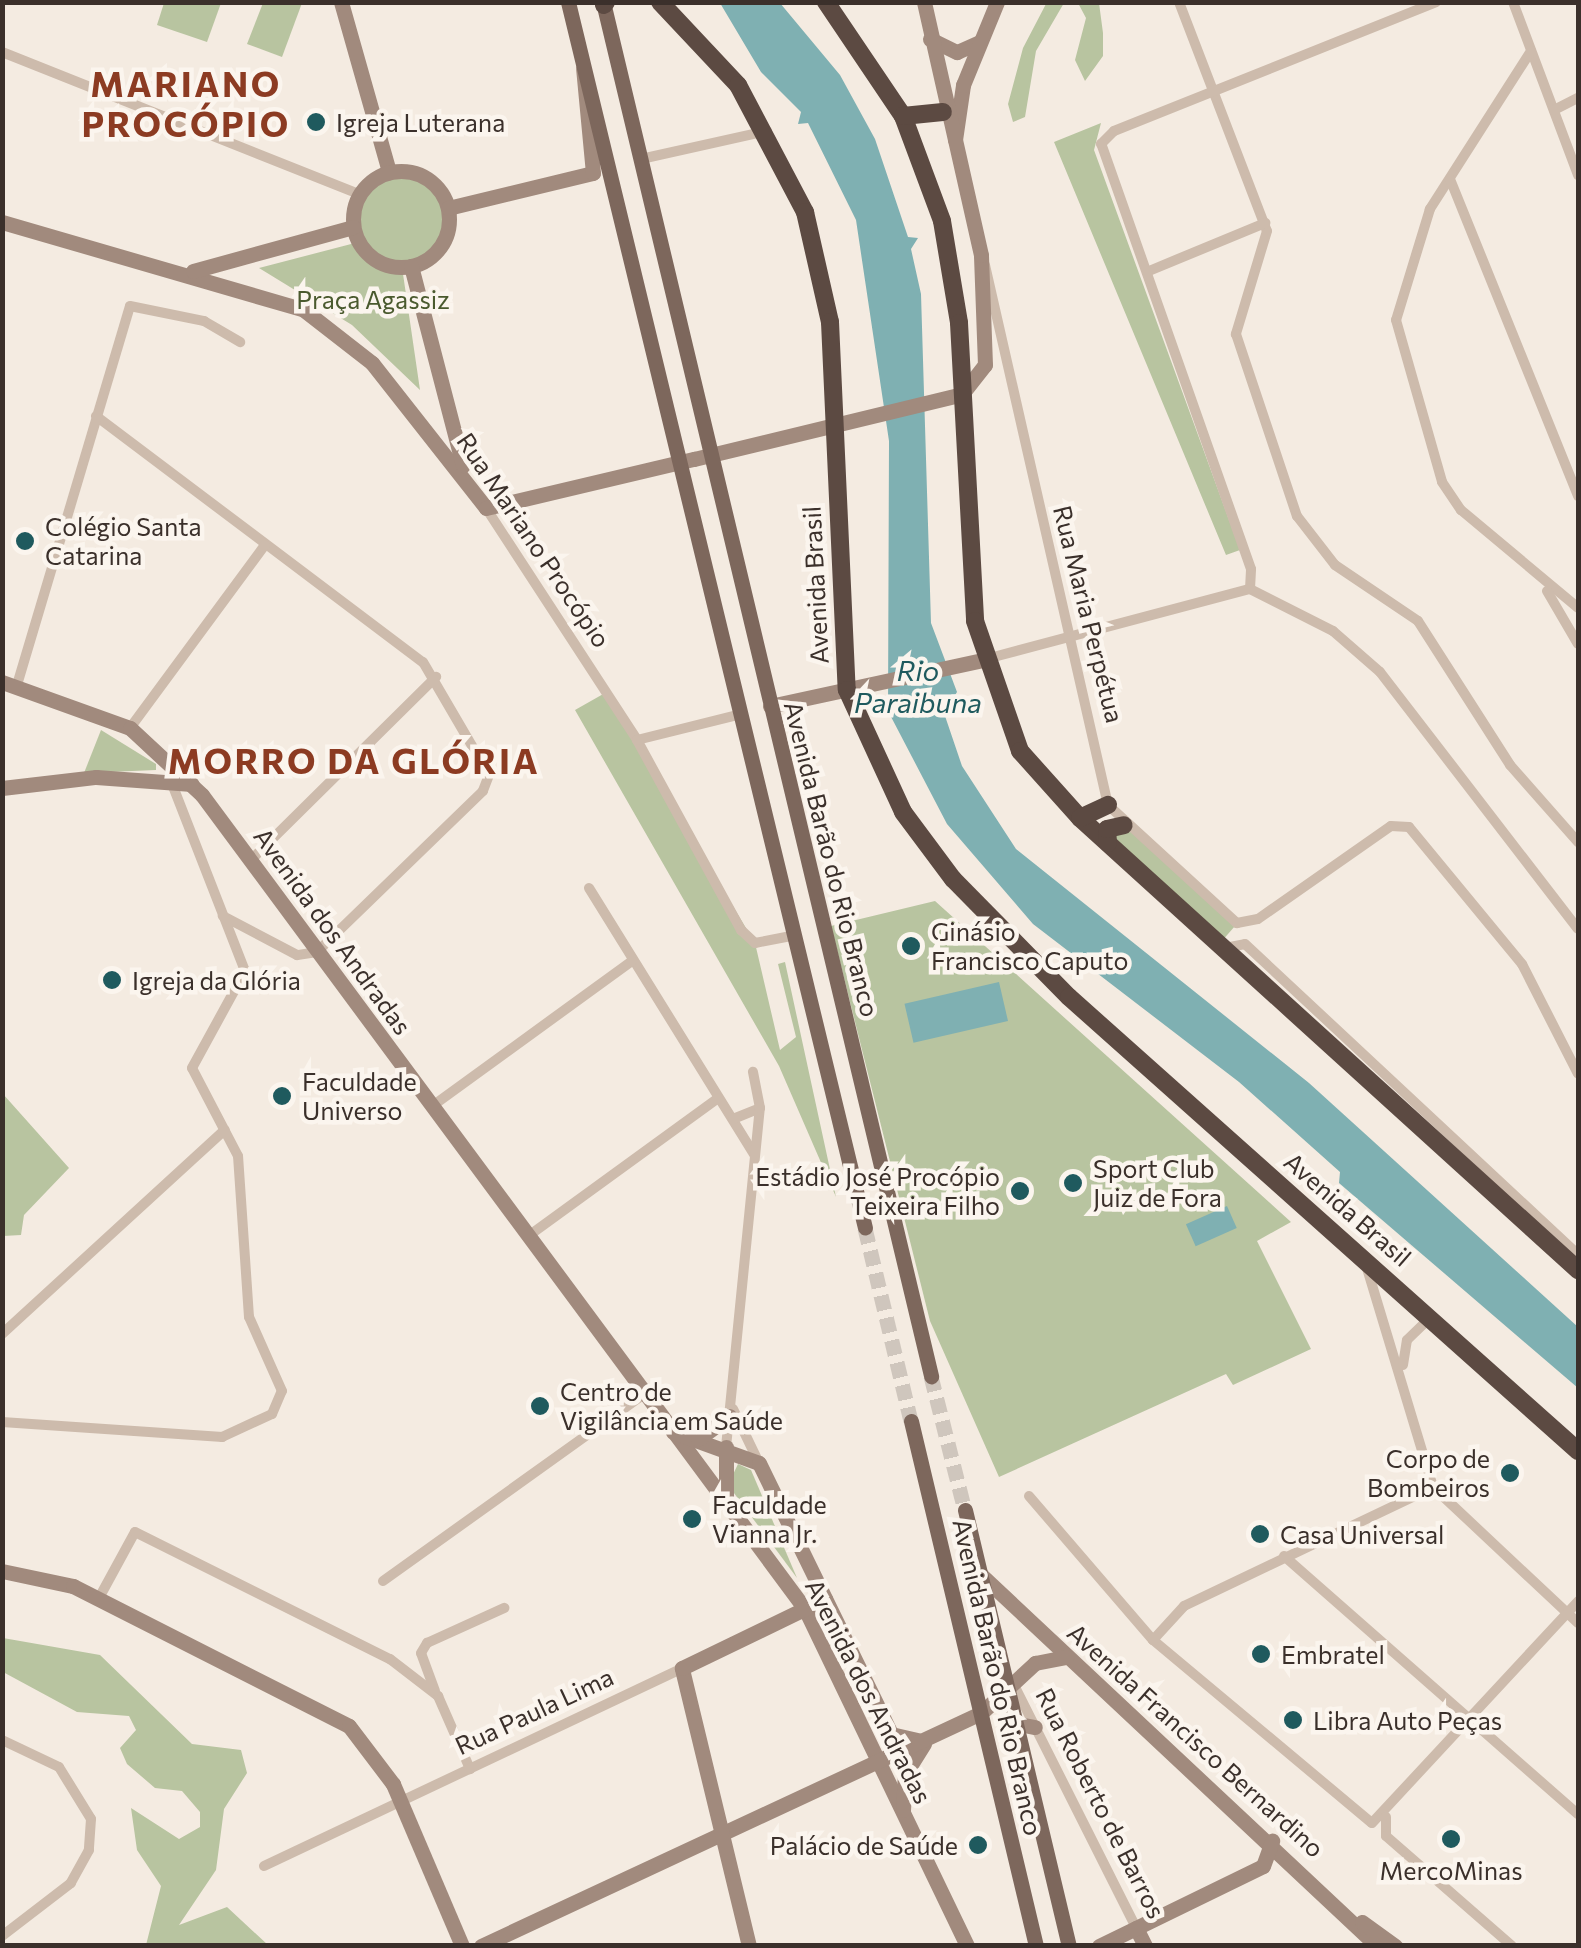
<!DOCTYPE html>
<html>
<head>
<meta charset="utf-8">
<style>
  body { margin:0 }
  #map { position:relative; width:1581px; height:1948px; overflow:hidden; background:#f4ebe1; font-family:Commissioner,sans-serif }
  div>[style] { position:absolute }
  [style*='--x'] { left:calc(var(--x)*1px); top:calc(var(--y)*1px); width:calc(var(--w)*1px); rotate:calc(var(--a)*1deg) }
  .green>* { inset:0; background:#b8c4a0; transform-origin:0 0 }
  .water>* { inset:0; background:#7fb0b2; transform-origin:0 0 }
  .primary-tunnel>* { height:15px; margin-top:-7.5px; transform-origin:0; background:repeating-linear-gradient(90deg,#cfc6bd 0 15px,transparent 0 23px) }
  .street>* { height:10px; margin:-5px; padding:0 5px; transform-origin:5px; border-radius:5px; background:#cdbbac }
  .secondary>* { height:15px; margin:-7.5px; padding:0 7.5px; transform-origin:7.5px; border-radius:7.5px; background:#a18a7d }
  .secondary>.ring { margin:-7.5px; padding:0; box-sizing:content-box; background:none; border:15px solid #a18a7d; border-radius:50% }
  .primary>* { height:15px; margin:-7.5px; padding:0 7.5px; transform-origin:7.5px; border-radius:7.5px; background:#7d675c }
  .highway>* { height:18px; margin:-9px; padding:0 9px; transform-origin:9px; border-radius:9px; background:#5c4a42 }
  .dots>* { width:28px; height:28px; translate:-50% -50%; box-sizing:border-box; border:5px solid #fbf5ee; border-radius:50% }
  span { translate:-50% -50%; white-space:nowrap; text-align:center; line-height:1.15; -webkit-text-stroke:9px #fbf5ee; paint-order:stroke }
  .poi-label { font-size:25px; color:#3b302b }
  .left { translate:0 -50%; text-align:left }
  .right { translate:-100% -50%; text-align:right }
  .park-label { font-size:25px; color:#4a5a2e }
  .street-label { font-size:25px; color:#3b302b }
  .water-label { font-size:28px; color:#1f5a5e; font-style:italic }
  .district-label { font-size:35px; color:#8c3b22; font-weight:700; letter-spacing:2.5px }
  .frame { position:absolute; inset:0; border:5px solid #3b302b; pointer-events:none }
</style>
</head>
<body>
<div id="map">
  <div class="green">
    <i style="clip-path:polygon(1047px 2px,1064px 3px,1036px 51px,1025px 117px,1013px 122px,1008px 104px,1023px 48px)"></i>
    <i style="clip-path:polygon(164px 3px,221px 3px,207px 42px,157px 25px)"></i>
    <i style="clip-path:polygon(263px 3px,302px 3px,282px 57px,247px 44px)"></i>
    <i style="clip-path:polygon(1078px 3px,1099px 3px,1103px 33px,1103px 56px,1085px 81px,1075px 60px,1086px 18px)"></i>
    <i style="clip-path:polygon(1101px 123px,1094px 150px,1240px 550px,1226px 555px,1054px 142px)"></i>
    <i style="clip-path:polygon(407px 168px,433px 177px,454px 208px,446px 249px,403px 274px,420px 390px,352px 325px,259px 268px,355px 243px,364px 254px,352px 228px,358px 194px,380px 174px)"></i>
    <i style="clip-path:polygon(605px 693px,755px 943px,780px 1050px,796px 1037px,778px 964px,785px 962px,836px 1197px,779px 1066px,575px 710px)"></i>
    <i style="clip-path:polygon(101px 730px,156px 764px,156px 770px,84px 773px)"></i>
    <i style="left:1124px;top:825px;width:150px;height:24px;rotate:41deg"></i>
    <i style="clip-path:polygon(935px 901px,1291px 1222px,1257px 1241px,1311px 1349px,1233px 1385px,1226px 1374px,999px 1477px,930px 1321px,831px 926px)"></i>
    <i style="clip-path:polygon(3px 1094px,69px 1168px,24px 1215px,21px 1235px,3px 1236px)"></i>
    <i style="clip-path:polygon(738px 1464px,751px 1470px,797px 1578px,728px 1485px)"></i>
    <i style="clip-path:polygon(3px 1638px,100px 1655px,192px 1744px,241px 1750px,247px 1773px,224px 1809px,216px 1870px,179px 1925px,227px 1907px,268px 1945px,146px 1945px,161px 1886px,137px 1850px,131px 1808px,179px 1839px,200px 1827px,200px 1812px,182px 1791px,155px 1788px,127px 1764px,120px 1748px,136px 1730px,129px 1716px,77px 1712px,3px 1672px)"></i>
  </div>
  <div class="water">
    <i style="clip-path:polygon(720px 3px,780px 3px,840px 75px,875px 139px,908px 237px,918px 238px,911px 249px,921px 294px,931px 623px,957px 692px,944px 713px,962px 766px,1016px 849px,1309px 1083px,1578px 1327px,1578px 1388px,1339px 1183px,1340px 1172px,1239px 1082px,1033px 924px,947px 824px,888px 711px,889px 441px,856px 220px,808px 123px,798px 124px,801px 112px,761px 72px)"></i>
    <i style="left:999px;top:982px;width:40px;height:97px;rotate:77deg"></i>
    <i style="left:1227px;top:1206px;width:24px;height:45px;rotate:66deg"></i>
  </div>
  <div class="primary-tunnel">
    <i style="--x:865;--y:1228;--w:198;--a:76.6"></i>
    <i style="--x:931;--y:1376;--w:138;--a:75.8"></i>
  </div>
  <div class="street">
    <i style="--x:1179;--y:2;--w:245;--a:69"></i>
    <i style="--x:1267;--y:231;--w:108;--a:106.8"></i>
    <i style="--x:1236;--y:334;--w:192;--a:71.5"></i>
    <i style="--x:1297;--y:516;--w:62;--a:52.2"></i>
    <i style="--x:1335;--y:565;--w:100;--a:34"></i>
    <i style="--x:1418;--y:621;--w:171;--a:57.4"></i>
    <i style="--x:1510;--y:765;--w:103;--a:48.6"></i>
    <i style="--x:1513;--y:2;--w:185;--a:69.4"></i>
    <i style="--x:1531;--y:51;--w:188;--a:122.6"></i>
    <i style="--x:1430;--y:209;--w:116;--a:107"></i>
    <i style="--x:1396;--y:320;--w:168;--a:74.1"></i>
    <i style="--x:1442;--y:482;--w:34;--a:56"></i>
    <i style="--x:1461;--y:510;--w:153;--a:39.9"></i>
    <i style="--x:2;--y:52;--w:383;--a:21.7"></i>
    <i style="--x:1554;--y:110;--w:27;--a:-27"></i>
    <i style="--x:641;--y:159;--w:129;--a:-12.5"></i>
    <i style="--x:1450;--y:179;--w:342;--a:68"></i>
    <i style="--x:985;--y:265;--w:554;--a:77.17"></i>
    <i style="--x:1108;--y:805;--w:175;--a:42.5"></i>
    <i style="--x:1237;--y:923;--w:21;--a:-11"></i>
    <i style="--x:1258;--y:919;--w:162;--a:-35"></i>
    <i style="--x:1391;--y:826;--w:18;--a:3"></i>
    <i style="--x:1409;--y:827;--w:178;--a:50.5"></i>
    <i style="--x:1522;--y:964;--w:123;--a:63"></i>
    <i style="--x:1149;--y:271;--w:126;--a:-22.5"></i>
    <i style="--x:96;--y:416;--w:409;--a:37"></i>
    <i style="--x:423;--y:662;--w:131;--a:59.7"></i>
    <i style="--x:489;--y:775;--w:17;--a:111"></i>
    <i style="--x:483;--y:791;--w:231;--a:135.9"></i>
    <i style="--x:317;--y:952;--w:20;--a:171"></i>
    <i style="--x:297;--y:955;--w:84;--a:-152.2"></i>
    <i style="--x:486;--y:508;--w:277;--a:56.9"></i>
    <i style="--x:637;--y:740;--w:217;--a:61.3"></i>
    <i style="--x:741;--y:930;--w:19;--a:43"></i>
    <i style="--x:755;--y:943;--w:38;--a:-11"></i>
    <i style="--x:1250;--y:589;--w:20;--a:-87"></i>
    <i style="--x:1251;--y:569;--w:451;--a:-109.4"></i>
    <i style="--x:1101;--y:144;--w:18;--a:-45"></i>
    <i style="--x:1114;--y:131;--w:347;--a:-21.8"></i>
    <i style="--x:1250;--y:589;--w:93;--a:26.8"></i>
    <i style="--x:1333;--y:631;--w:62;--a:41.1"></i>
    <i style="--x:1380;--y:672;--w:324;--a:52.4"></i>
    <i style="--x:1547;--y:591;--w:61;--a:59.7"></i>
    <i style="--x:986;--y:659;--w:273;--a:-14.9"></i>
    <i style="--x:17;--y:685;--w:395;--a:-73.4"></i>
    <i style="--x:130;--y:306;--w:76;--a:11.5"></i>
    <i style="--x:204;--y:321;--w:42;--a:30.3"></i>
    <i style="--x:130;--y:728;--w:227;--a:-53.6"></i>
    <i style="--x:637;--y:740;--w:103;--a:-14"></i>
    <i style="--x:250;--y:861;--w:262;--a:-44.7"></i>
    <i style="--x:589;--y:888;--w:313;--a:58.2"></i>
    <i style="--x:1225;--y:948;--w:20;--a:-11"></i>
    <i style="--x:1245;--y:944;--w:456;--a:43"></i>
    <i style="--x:431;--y:1107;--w:248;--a:-36"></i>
    <i style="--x:733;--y:1119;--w:29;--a:-22"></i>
    <i style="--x:527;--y:1237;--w:236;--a:-36"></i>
    <i style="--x:1366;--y:1265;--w:232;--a:73.2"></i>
    <i style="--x:1433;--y:1487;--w:199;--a:43.2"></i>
    <i style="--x:2;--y:1334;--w:302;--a:-42.5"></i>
    <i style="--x:1403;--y:1365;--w:25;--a:-81"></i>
    <i style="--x:1407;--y:1340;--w:32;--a:-44"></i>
    <i style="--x:733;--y:1409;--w:58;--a:64.3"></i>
    <i style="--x:2;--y:1422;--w:221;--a:3.9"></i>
    <i style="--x:222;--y:1437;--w:55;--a:-24.7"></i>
    <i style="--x:272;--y:1414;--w:25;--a:-67"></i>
    <i style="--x:282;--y:1391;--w:81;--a:-114"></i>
    <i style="--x:249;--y:1317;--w:161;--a:-93.9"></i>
    <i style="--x:238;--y:1156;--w:99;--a:-117.6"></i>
    <i style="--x:192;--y:1068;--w:111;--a:-61.3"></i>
    <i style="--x:245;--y:971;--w:206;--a:-111.3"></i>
    <i style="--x:726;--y:1447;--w:341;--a:-84.3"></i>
    <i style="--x:760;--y:1108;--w:37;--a:-101"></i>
    <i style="--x:1029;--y:1496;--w:190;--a:49.3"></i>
    <i style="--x:1153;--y:1640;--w:285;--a:39.9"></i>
    <i style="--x:1372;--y:1823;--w:303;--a:-47.1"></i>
    <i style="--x:1284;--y:1556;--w:391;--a:41.3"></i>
    <i style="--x:383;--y:1581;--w:320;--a:-35.6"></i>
    <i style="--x:99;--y:1598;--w:75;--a:-61.4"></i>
    <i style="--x:135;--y:1532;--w:285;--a:26.5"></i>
    <i style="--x:390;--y:1659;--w:61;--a:37.6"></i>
    <i style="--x:438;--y:1696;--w:80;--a:66.3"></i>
    <i style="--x:1153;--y:1640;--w:46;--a:-47.6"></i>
    <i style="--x:1184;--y:1606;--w:276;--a:-25.5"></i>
    <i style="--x:1013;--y:1683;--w:274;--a:63.3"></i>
    <i style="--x:435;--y:1691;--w:40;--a:-110.2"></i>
    <i style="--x:421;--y:1653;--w:12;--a:-59"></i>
    <i style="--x:427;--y:1643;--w:85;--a:-24.4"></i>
    <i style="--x:2;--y:1740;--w:63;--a:25.3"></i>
    <i style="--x:59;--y:1767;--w:61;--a:58.4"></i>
    <i style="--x:91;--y:1819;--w:31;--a:94"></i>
    <i style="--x:89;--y:1850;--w:38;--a:119"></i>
    <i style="--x:71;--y:1883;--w:87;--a:142.5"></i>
    <i style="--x:1386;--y:1817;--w:19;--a:90"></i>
    <i style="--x:1386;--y:1836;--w:167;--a:41.1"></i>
    <i style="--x:264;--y:1866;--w:463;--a:-25.3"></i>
  </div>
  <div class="secondary">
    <i style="--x:341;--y:2;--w:177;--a:74.2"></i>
    <i style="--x:930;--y:39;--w:30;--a:26"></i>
    <i style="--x:957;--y:52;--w:24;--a:-24"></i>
    <i style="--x:955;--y:140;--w:56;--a:-81.7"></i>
    <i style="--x:963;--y:85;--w:90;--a:-67.7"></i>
    <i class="ring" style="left:353px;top:171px;width:81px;height:81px"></i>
    <i style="--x:448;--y:208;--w:149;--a:-13.6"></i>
    <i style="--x:593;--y:173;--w:105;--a:-95.4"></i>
    <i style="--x:2;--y:222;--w:315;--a:16.2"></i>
    <i style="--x:304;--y:310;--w:86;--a:37.9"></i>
    <i style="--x:372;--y:363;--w:184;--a:51.8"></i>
    <i style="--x:486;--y:508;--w:214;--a:-13.3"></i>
    <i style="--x:694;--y:459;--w:276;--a:-13.6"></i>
    <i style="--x:962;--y:394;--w:37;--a:-52"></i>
    <i style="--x:985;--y:365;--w:110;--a:-92.1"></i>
    <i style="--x:981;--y:255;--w:259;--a:-102.7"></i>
    <i style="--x:411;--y:266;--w:206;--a:75.4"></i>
    <i style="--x:193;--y:271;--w:166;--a:-15.4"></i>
    <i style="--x:2;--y:682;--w:136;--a:19.8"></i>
    <i style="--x:130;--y:728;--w:98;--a:42.9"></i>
    <i style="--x:202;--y:795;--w:1013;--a:53.47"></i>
    <i style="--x:805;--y:1609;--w:374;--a:64.3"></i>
    <i style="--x:770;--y:706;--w:217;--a:-12.2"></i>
    <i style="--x:2;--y:788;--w:95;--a:-6.7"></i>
    <i style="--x:96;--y:777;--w:96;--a:4.2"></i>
    <i style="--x:673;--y:1432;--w:91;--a:19.8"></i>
    <i style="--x:759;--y:1463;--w:301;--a:64"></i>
    <i style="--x:891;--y:1734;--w:28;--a:13"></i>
    <i style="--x:698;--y:1439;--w:39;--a:-36"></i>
    <i style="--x:726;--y:1501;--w:54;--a:-90"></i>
    <i style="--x:2;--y:1571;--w:73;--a:11.9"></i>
    <i style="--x:73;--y:1586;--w:309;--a:26.9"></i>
    <i style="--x:349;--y:1726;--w:73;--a:52.8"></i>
    <i style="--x:393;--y:1784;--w:176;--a:66.9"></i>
    <i style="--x:979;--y:1573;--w:545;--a:43.14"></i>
    <i style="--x:1015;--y:1734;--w:11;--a:-68"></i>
    <i style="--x:1019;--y:1724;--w:16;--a:11"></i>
    <i style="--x:903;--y:1810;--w:36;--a:-87"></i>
    <i style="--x:905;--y:1774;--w:36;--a:-58"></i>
    <i style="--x:1362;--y:1922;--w:41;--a:36"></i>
    <i style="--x:1136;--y:1928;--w:20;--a:63"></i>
    <i style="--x:481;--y:1946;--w:552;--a:-24.99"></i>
    <i style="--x:981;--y:1713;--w:74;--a:-42.8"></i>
    <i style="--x:1035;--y:1663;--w:32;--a:-11"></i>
    <i style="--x:749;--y:1946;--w:286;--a:-103.6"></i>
    <i style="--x:682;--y:1668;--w:159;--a:-25.8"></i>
    <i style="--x:1099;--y:1946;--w:182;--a:-26"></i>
    <i style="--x:1263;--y:1866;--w:27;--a:-70"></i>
  </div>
  <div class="primary">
    <i style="--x:568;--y:2;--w:1261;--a:76.38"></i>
    <i style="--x:603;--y:2;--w:1413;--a:76.57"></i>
    <i style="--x:911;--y:1421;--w:540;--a:76.61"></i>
    <i style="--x:965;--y:1510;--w:448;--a:76.6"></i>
  </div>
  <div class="highway">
    <i style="--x:660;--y:2;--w:114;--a:46.8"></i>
    <i style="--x:738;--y:85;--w:144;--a:62.2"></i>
    <i style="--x:805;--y:212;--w:113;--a:77.2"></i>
    <i style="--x:830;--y:322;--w:368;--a:87.4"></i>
    <i style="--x:847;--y:690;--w:134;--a:65.3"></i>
    <i style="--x:903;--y:812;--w:84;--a:53.3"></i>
    <i style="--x:953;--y:879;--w:165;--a:45.5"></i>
    <i style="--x:1069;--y:997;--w:682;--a:41.73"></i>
    <i style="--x:826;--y:2;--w:138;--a:56"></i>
    <i style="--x:903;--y:116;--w:112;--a:69.6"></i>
    <i style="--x:942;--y:221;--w:103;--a:80.5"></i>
    <i style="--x:959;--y:323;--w:298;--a:86.9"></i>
    <i style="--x:975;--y:621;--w:138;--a:70.9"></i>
    <i style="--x:1020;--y:751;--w:90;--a:48.2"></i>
    <i style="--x:1080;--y:818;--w:673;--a:42.23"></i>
    <i style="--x:604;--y:5;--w:4;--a:-56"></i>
    <i style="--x:903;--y:116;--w:40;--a:-5.7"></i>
    <i style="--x:1080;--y:818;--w:31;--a:-25"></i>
    <i style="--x:1108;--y:843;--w:14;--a:-94"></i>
    <i style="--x:1107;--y:829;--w:17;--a:-13"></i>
  </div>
  <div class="dots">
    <i style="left:316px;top:122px;background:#1f5a5e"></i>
    <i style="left:25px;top:541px;background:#1f5a5e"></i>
    <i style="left:911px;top:946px;background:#1f5a5e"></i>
    <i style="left:112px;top:980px;background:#1f5a5e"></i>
    <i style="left:282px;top:1096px;background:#1f5a5e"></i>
    <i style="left:1073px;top:1183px;background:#1f5a5e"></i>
    <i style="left:1020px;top:1191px;background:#1f5a5e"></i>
    <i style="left:540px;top:1406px;background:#1f5a5e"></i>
    <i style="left:1510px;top:1473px;background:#1f5a5e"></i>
    <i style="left:692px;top:1519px;background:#1f5a5e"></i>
    <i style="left:1260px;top:1534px;background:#1f5a5e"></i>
    <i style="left:1261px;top:1654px;background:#1f5a5e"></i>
    <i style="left:1293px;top:1720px;background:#1f5a5e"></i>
    <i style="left:1451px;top:1839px;background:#1f5a5e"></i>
    <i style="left:978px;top:1845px;background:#1f5a5e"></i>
  </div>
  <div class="poi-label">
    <span class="left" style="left:336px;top:122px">Igreja Luterana</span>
    <span class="left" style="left:45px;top:541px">Colégio Santa<br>Catarina</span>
    <span class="left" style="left:931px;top:946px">Ginásio<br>Francisco Caputo</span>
    <span class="left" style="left:132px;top:980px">Igreja da Glória</span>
    <span class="left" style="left:302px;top:1096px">Faculdade<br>Universo</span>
    <span class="left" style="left:1093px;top:1183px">Sport Club<br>Juiz de Fora</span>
    <span class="right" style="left:1000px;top:1191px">Estádio José Procópio<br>Teixeira Filho</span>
    <span class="left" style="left:560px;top:1406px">Centro de<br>Vigilância em Saúde</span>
    <span class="right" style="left:1490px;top:1473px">Corpo de<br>Bombeiros</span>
    <span class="left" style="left:712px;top:1519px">Faculdade<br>Vianna Jr.</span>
    <span class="left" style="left:1280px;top:1534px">Casa Universal</span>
    <span class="left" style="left:1281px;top:1654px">Embratel</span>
    <span class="left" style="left:1313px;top:1720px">Libra Auto Peças</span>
    <span class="right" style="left:958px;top:1845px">Palácio de Saúde</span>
    <span style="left:1451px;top:1870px">MercoMinas</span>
  </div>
  <div class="park-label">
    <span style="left:373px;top:299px">Praça Agassiz</span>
  </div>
  <div class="street-label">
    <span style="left:534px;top:540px;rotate:56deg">Rua Mariano Procópio</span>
    <span style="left:815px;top:585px;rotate:-93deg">Avenida Brasil</span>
    <span style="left:1089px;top:614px;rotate:76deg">Rua Maria Perpétua</span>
    <span style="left:832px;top:859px;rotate:76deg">Avenida Barão do Rio Branco</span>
    <span style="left:333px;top:931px;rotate:54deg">Avenida dos Andradas</span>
    <span style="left:1348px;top:1209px;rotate:41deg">Avenida Brasil</span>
    <span style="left:998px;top:1677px;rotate:77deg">Avenida Barão do Rio Branco</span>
    <span style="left:869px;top:1691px;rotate:63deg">Avenida dos Andradas</span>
    <span style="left:534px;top:1711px;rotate:-25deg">Rua Paula Lima</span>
    <span style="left:1196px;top:1740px;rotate:42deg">Avenida Francisco Bernardino</span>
    <span style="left:1101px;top:1803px;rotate:63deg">Rua Roberto de Barros</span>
  </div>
  <div class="water-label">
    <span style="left:918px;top:686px">Rio<br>Paraibuna</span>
  </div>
  <div class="district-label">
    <span style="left:186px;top:103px">MARIANO<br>PROCÓPIO</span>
    <span style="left:354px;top:760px">MORRO DA GLÓRIA</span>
  </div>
  <div class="frame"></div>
</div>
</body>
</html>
